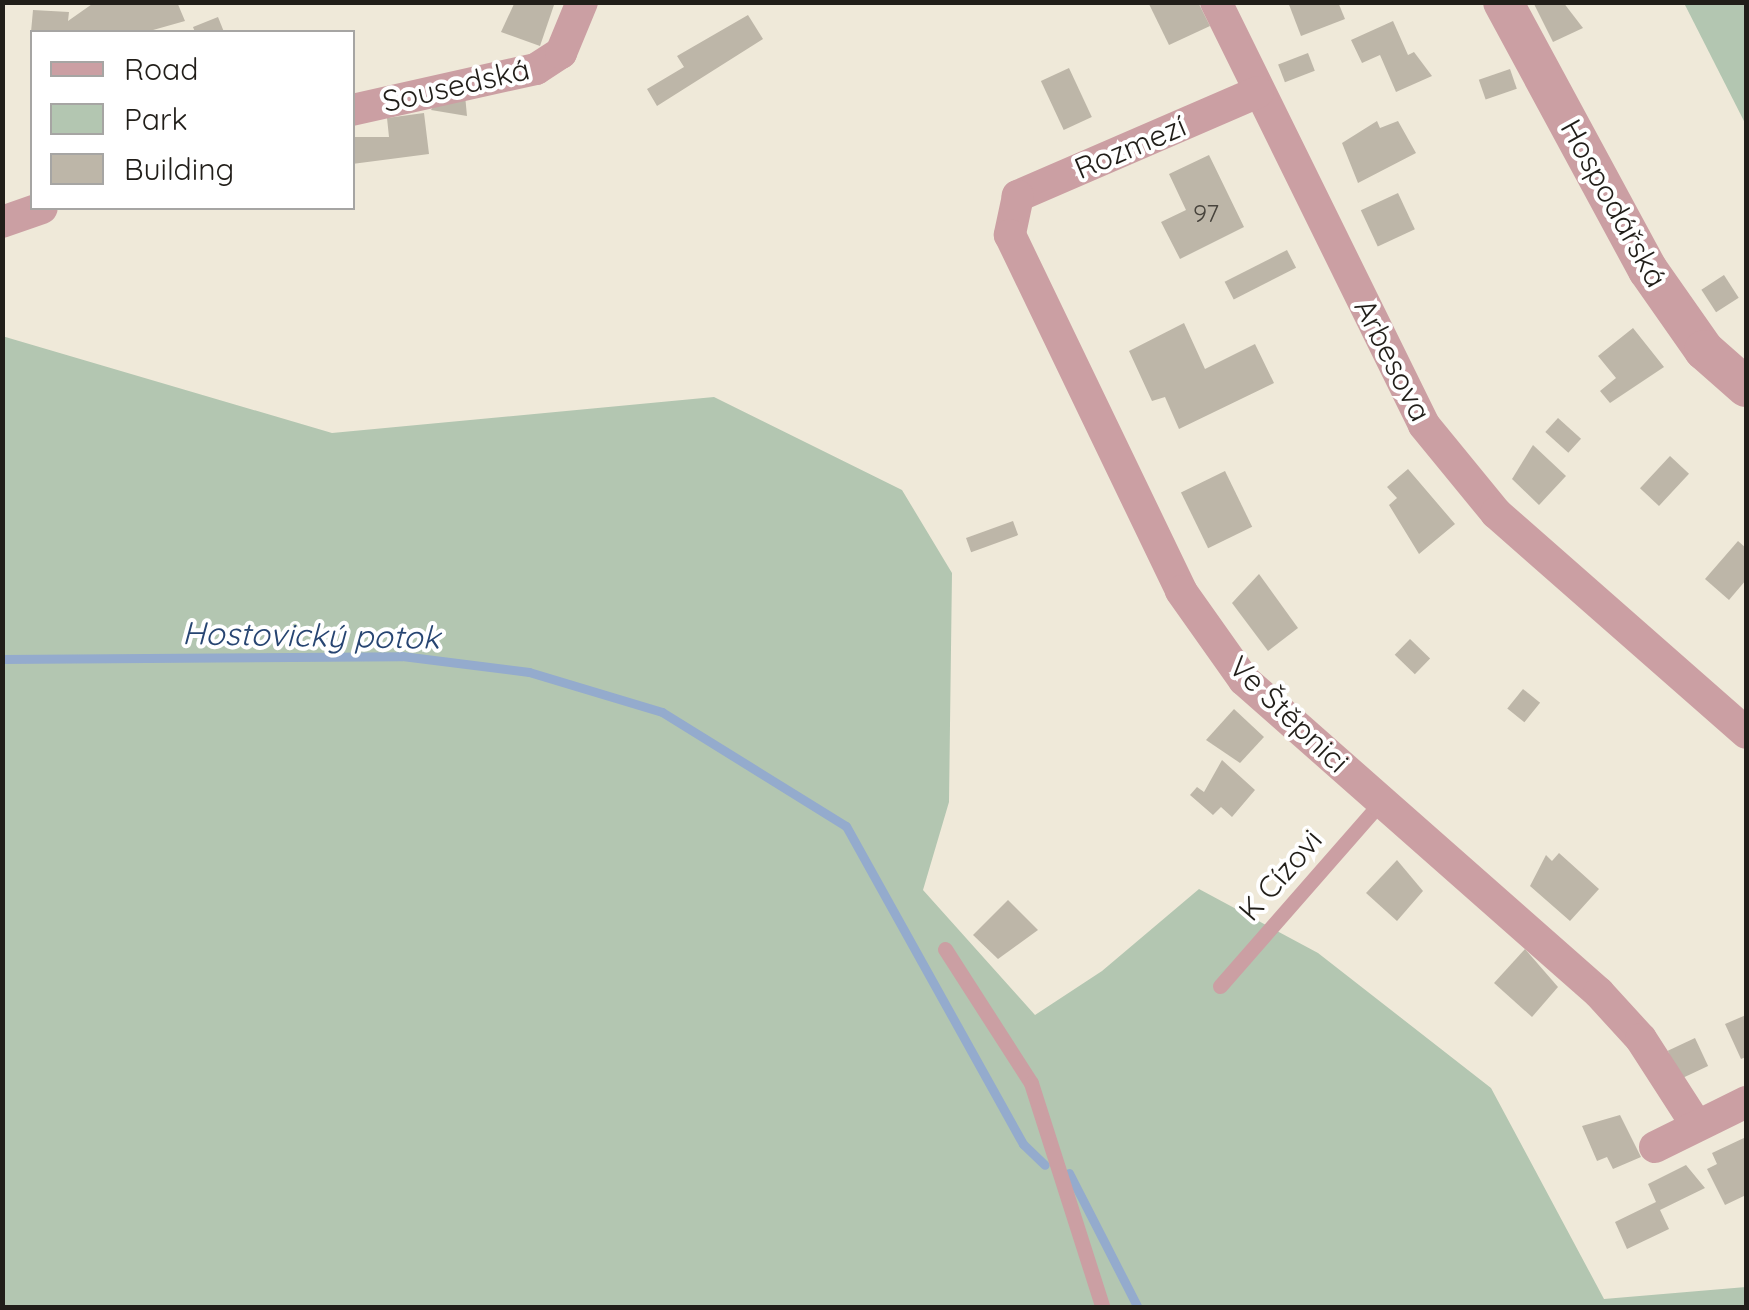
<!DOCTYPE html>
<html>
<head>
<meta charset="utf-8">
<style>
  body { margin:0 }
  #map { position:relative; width:1749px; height:1310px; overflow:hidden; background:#efe9d9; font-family:Quicksand,sans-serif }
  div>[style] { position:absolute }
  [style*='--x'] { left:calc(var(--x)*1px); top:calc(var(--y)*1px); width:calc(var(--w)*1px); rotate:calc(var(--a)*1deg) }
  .green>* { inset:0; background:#b3c6b1 }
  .stream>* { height:9px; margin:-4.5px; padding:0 4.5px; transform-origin:4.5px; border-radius:4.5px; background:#94abcd }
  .building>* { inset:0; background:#bdb6a8; transform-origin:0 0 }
  .service>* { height:15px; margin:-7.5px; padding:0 7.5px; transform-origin:7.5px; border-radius:7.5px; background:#cb9fa3 }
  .minor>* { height:32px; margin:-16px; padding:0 16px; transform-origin:16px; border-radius:16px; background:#cb9fa3 }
  .tertiary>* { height:40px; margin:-20px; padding:0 20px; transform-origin:20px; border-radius:20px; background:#cb9fa3 }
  span { translate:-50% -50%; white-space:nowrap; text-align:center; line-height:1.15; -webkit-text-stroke:8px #fff; paint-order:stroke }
  .number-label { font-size:25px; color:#48443d }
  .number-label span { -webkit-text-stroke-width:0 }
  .street-label { font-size:30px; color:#211e19 }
  .water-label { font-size:32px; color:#274572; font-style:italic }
  .frame { position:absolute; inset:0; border:5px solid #211e19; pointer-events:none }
  .legend { position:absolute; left:30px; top:30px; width:325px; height:180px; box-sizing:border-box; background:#fff; border:2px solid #a6a5a3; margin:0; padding:12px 18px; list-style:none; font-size:30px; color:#211e19 }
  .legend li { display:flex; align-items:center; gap:20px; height:50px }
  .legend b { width:50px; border:2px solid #a6a5a3 }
</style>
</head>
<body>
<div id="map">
  <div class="green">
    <i style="clip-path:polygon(1684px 3px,1746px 3px,1746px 125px)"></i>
    <i style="clip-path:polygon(2px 336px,332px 433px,714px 397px,902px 490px,952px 573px,949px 802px,923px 890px,1035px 1015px,1102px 971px,1199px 889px,1318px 953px,1491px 1088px,1604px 1299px,1746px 1287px,1746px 1307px,3px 1307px)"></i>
  </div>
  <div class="stream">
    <i style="--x:2;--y:659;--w:400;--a:-0.4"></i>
    <i style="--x:402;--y:656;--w:128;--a:7.2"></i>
    <i style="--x:529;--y:672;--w:139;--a:16.7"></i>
    <i style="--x:662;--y:712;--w:216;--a:31.8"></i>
    <i style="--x:846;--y:826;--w:364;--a:60.9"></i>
    <i style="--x:1023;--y:1144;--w:30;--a:44"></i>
    <i style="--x:1069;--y:1173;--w:152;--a:62.9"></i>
  </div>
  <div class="building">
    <i style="clip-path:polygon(95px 2px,177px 2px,185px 21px,146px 32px,31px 32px,33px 10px,69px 12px,68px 21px)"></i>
    <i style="clip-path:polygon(526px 2px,555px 2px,540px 46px,501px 32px,514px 4px)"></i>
    <i style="clip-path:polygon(1148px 2px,1198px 2px,1210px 26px,1169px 45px)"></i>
    <i style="clip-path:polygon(1288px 2px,1338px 2px,1345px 19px,1301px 36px)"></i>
    <i style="clip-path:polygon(1533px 2px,1563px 2px,1583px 28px,1553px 42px)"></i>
    <i style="clip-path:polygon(748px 15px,763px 39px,657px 106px,647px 89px,684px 67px,677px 56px)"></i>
    <i style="clip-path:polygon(218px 17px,224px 32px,195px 32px,193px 27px)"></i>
    <i style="clip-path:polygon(1393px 21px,1408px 55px,1414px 52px,1432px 76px,1396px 92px,1380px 55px,1362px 63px,1351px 40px)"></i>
    <i style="left:1308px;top:53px;width:19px;height:32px;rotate:69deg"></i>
    <i style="left:1069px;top:68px;width:54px;height:31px;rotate:65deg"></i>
    <i style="left:1510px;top:69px;width:21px;height:33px;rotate:71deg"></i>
    <i style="clip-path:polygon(465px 95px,467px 116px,431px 110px,438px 99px)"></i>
    <i style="clip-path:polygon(424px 113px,429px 154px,352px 164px,352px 137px,389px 137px,387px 118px)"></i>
    <i style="clip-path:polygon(1377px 121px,1380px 128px,1398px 121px,1416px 153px,1358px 183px,1342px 143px)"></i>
    <i style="clip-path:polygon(1209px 155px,1244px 227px,1180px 259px,1161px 222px,1186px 210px,1169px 174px)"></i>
    <i style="left:1398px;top:193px;width:40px;height:41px;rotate:65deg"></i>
    <i style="left:1287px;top:250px;width:20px;height:70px;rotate:63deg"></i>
    <i style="left:1724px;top:275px;width:27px;height:27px;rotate:57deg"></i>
    <i style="clip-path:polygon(1184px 323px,1205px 369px,1255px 344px,1274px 383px,1179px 429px,1165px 397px,1152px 401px,1129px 351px)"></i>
    <i style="clip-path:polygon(1633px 328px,1664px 367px,1610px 403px,1600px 391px,1616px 378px,1598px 356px)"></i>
    <i style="left:1558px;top:418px;width:31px;height:19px;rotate:42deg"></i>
    <i style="clip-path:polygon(1533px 445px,1566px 476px,1539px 505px,1512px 479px)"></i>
    <i style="left:1670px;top:456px;width:26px;height:44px;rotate:43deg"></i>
    <i style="clip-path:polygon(1408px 469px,1455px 524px,1419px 554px,1389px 505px,1397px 498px,1387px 487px)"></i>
    <i style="left:1225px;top:471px;width:62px;height:49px;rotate:64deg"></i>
    <i style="left:1013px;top:521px;width:15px;height:50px;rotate:70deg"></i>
    <i style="clip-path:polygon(1738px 541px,1746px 548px,1746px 580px,1729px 600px,1705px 579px)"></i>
    <i style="clip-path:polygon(1259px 574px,1298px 628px,1268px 651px,1232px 603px)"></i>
    <i style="left:1410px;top:639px;width:28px;height:22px;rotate:44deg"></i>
    <i style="left:1523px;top:689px;width:22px;height:25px;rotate:39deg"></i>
    <i style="clip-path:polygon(1234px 709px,1264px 737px,1240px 763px,1206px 740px)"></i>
    <i style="clip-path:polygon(1222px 760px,1255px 790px,1232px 817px,1221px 807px,1213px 815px,1190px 795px,1197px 787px,1204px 792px)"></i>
    <i style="clip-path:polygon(1559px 853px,1599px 889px,1570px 921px,1530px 886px,1546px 855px,1552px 861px)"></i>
    <i style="clip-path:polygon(1397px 860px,1423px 891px,1397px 921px,1366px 893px)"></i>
    <i style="clip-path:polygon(1008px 900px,1038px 930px,998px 959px,973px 935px)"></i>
    <i style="clip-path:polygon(1525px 949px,1558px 987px,1532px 1017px,1494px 983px)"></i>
    <i style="clip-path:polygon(1746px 1015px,1746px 1057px,1741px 1059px,1725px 1024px)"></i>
    <i style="left:1695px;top:1038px;width:31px;height:30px;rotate:65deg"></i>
    <i style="clip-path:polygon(1620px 1115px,1641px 1157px,1613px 1169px,1607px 1157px,1597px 1161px,1582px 1126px)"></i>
    <i style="clip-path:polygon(1746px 1137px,1746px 1195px,1725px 1205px,1707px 1169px,1717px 1164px,1712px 1153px)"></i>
    <i style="clip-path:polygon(1686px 1165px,1705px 1188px,1660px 1210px,1669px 1229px,1627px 1249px,1615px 1222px,1656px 1202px,1648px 1184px)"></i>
  </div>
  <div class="service">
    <i style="--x:945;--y:949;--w:159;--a:57.3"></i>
    <i style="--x:1031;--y:1083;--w:236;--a:72.3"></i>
    <i style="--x:1220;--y:986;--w:246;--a:-48.8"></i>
  </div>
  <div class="minor">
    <i style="--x:1216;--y:2;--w:471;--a:63.8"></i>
    <i style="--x:1424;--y:425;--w:114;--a:50.7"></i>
    <i style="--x:1496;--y:513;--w:333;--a:41.3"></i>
    <i style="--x:1258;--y:92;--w:262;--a:156.6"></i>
    <i style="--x:1018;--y:196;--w:40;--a:102"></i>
    <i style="--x:1010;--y:235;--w:395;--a:64.3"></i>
    <i style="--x:1181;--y:591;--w:109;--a:54.7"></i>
    <i style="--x:1244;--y:680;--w:473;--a:41.4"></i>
    <i style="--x:1599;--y:993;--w:62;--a:47.6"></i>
    <i style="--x:1641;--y:1039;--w:103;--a:57.2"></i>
    <i style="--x:352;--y:110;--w:189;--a:-12.6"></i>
    <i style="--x:536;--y:69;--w:30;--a:-33"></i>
    <i style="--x:561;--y:53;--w:55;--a:-67.6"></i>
    <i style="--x:2;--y:222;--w:42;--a:-19.3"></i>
    <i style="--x:1655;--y:1147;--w:102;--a:-26.3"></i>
  </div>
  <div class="tertiary">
    <i style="--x:1503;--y:2;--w:305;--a:61.6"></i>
    <i style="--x:1648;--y:270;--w:98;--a:55"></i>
    <i style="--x:1704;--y:350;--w:56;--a:41.4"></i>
  </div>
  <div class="number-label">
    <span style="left:1206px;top:213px">97</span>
  </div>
  <div class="street-label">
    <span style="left:456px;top:85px;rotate:-13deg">Sousedská</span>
    <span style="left:1130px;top:147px;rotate:-23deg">Rozmezí</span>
    <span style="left:1614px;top:203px;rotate:61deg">Hospodářská</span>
    <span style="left:1393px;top:360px;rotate:63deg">Arbesova</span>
    <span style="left:1289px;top:714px;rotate:44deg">Ve Štěpnici</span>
    <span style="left:1280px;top:875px;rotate:-49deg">K Cízovi</span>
  </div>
  <div class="water-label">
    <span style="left:311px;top:635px;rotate:1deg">Hostovický potok</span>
  </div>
  <div class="frame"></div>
  <ul class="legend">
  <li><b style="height:12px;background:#cb9fa3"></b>Road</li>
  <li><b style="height:28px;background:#b3c6b1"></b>Park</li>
  <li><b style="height:28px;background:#bdb6a8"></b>Building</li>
  </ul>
</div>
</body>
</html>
